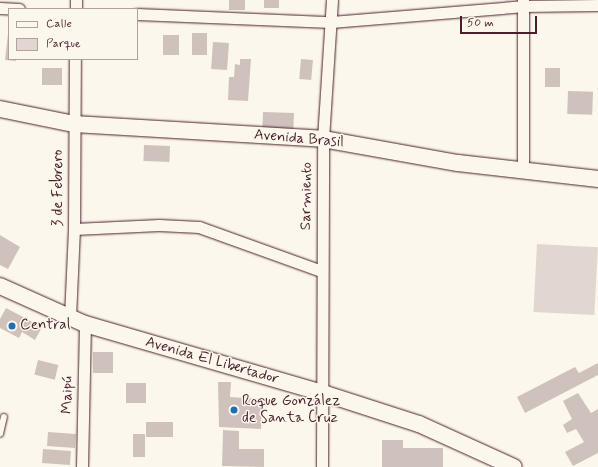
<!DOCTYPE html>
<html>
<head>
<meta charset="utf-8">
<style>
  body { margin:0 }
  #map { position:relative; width:598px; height:467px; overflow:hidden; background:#fbf7ec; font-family:Mynerve,sans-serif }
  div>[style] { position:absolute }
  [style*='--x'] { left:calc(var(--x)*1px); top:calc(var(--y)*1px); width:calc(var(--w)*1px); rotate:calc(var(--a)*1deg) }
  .green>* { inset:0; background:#e2d7d0; transform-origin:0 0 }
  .building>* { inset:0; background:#cfc2bc; transform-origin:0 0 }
  .roads { filter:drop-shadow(0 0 1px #4a1f2b) drop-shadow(0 0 1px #4a1f2b) }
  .service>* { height:5.5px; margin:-2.75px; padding:0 2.75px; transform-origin:2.75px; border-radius:2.75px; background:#fbf7ec }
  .minor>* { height:11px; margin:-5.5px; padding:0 5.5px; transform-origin:5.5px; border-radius:5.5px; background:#fbf7ec }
  .secondary>* { height:16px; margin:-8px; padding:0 8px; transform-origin:8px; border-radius:8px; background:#fbf7ec }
  .dots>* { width:11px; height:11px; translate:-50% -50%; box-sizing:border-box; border:2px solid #fbf7ec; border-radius:50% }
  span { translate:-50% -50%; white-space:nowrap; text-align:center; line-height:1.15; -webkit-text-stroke:3px #fbf7ec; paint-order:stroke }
  .street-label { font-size:15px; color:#4a1f2b }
  .poi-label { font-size:15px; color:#4a1f2b }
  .left { translate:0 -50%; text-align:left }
  .legend { position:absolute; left:8px; top:8px; width:130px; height:52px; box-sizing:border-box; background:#fbf7ec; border:1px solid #b4a19f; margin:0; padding:5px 7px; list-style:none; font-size:12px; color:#4a1f2b }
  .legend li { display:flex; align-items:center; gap:8px; height:20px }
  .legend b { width:20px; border:1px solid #b4a19f }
  .scale { position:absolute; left:460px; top:16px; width:77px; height:18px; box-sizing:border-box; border:2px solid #4a1f2b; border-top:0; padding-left:5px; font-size:12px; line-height:14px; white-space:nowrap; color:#4a1f2b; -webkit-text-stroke:3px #fbf7ec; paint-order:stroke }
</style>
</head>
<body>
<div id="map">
  <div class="green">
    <i style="left:537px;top:244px;width:61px;height:68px;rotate:3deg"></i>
  </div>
  <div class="building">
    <i style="left:229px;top:0;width:16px;height:10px"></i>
    <i style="left:264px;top:0;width:15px;height:8px"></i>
    <i style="left:192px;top:33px;width:15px;height:22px"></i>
    <i style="clip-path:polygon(8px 34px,9px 59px,16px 59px,16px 61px,5px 60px)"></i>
    <i style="left:179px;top:35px;width:20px;height:16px;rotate:90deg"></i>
    <i style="left:213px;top:42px;width:16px;height:27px;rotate:4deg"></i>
    <i style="clip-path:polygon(240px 59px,251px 59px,248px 101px,228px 100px,229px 77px,234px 77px,235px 64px,240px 65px)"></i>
    <i style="left:301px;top:59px;width:12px;height:20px;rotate:5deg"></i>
    <i style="left:42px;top:68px;width:20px;height:17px"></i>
    <i style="left:545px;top:68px;width:15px;height:19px"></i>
    <i style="left:568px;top:91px;width:25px;height:23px;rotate:2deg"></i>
    <i style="left:263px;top:112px;width:31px;height:16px;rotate:2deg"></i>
    <i style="left:144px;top:145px;width:26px;height:16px;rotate:2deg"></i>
    <i style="clip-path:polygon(0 235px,20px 247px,8px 269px,0 265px)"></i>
    <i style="clip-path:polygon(6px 308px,42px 327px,35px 340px,22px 332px,19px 338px,0 328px,0 319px)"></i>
    <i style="left:93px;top:352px;width:20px;height:21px"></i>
    <i style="left:38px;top:360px;width:21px;height:15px;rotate:14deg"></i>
    <i style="clip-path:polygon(598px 363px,598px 375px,525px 413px,517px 397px,575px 367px,579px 373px)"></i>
    <i style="clip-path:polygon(218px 382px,231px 382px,230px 397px,262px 399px,261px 429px,219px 427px)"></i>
    <i style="left:126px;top:383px;width:20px;height:20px"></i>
    <i style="clip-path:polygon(578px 393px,591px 413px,598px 409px,598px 453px,573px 466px,565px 452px,584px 442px,576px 429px,567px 433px,563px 425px,572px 419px,563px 401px)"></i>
    <i style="left:146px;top:422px;width:27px;height:15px"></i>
    <i style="clip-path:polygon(223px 430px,239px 431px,239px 449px,264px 449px,264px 467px,222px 466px)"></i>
    <i style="left:48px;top:432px;width:28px;height:14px;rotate:4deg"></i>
    <i style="left:133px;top:434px;width:12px;height:23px"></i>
    <i style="clip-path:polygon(382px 440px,403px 440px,403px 448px,443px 448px,443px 467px,382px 467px)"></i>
    <i style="left:43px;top:449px;width:28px;height:14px;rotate:4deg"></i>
  </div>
  <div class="roads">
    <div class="service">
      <i style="--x:0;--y:434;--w:17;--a:-77"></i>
    </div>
    <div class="minor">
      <i style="--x:0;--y:8;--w:19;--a:3"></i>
      <i style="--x:76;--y:9;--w:9;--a:-90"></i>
      <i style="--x:137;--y:14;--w:194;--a:2.4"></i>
      <i style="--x:331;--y:22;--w:194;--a:-4.7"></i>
      <i style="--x:524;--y:6;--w:74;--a:-0.8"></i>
      <i style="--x:523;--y:172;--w:172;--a:-90"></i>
      <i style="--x:74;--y:229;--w:85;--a:-2.7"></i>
      <i style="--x:159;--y:225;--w:40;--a:2.9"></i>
      <i style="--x:199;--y:227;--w:130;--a:19.8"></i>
      <i style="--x:70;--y:317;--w:88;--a:-87.4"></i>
      <i style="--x:74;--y:229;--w:170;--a:-89.7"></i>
      <i style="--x:82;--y:467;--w:143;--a:-88.8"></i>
      <i style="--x:322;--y:467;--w:328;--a:-89.8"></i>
      <i style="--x:323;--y:139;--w:139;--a:-86.3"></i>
    </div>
    <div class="secondary">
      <i style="--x:0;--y:109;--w:76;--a:11.5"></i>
      <i style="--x:74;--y:124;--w:249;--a:3.4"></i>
      <i style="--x:323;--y:139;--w:137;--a:10.1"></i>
      <i style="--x:458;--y:163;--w:141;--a:6.5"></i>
      <i style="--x:0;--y:286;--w:93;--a:24.1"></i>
      <i style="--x:85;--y:324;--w:248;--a:16.2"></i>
      <i style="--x:323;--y:393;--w:101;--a:17.9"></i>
      <i style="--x:419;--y:424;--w:104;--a:24.4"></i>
    </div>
  </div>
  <div class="dots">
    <i style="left:12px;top:326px;background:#1f6fb2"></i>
    <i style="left:234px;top:410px;background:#1f6fb2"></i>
  </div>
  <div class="street-label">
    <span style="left:299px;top:139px;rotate:5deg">Avenida Brasil</span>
    <span style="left:59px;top:188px;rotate:-90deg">3 de Febrero</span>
    <span style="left:307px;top:196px;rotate:-89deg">Sarmiento</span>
    <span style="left:212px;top:361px;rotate:16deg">Avenida El Libertador</span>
    <span style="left:68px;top:395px;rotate:-89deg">Maipú</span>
  </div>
  <div class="poi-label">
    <span class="left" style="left:20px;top:326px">Central</span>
    <span class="left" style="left:242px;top:410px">Roque González<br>de Santa Cruz</span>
  </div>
  <ul class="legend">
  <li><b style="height:5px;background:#fbf7ec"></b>Calle</li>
  <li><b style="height:11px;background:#e2d7d0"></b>Parque</li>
  </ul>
  <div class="scale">50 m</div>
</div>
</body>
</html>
